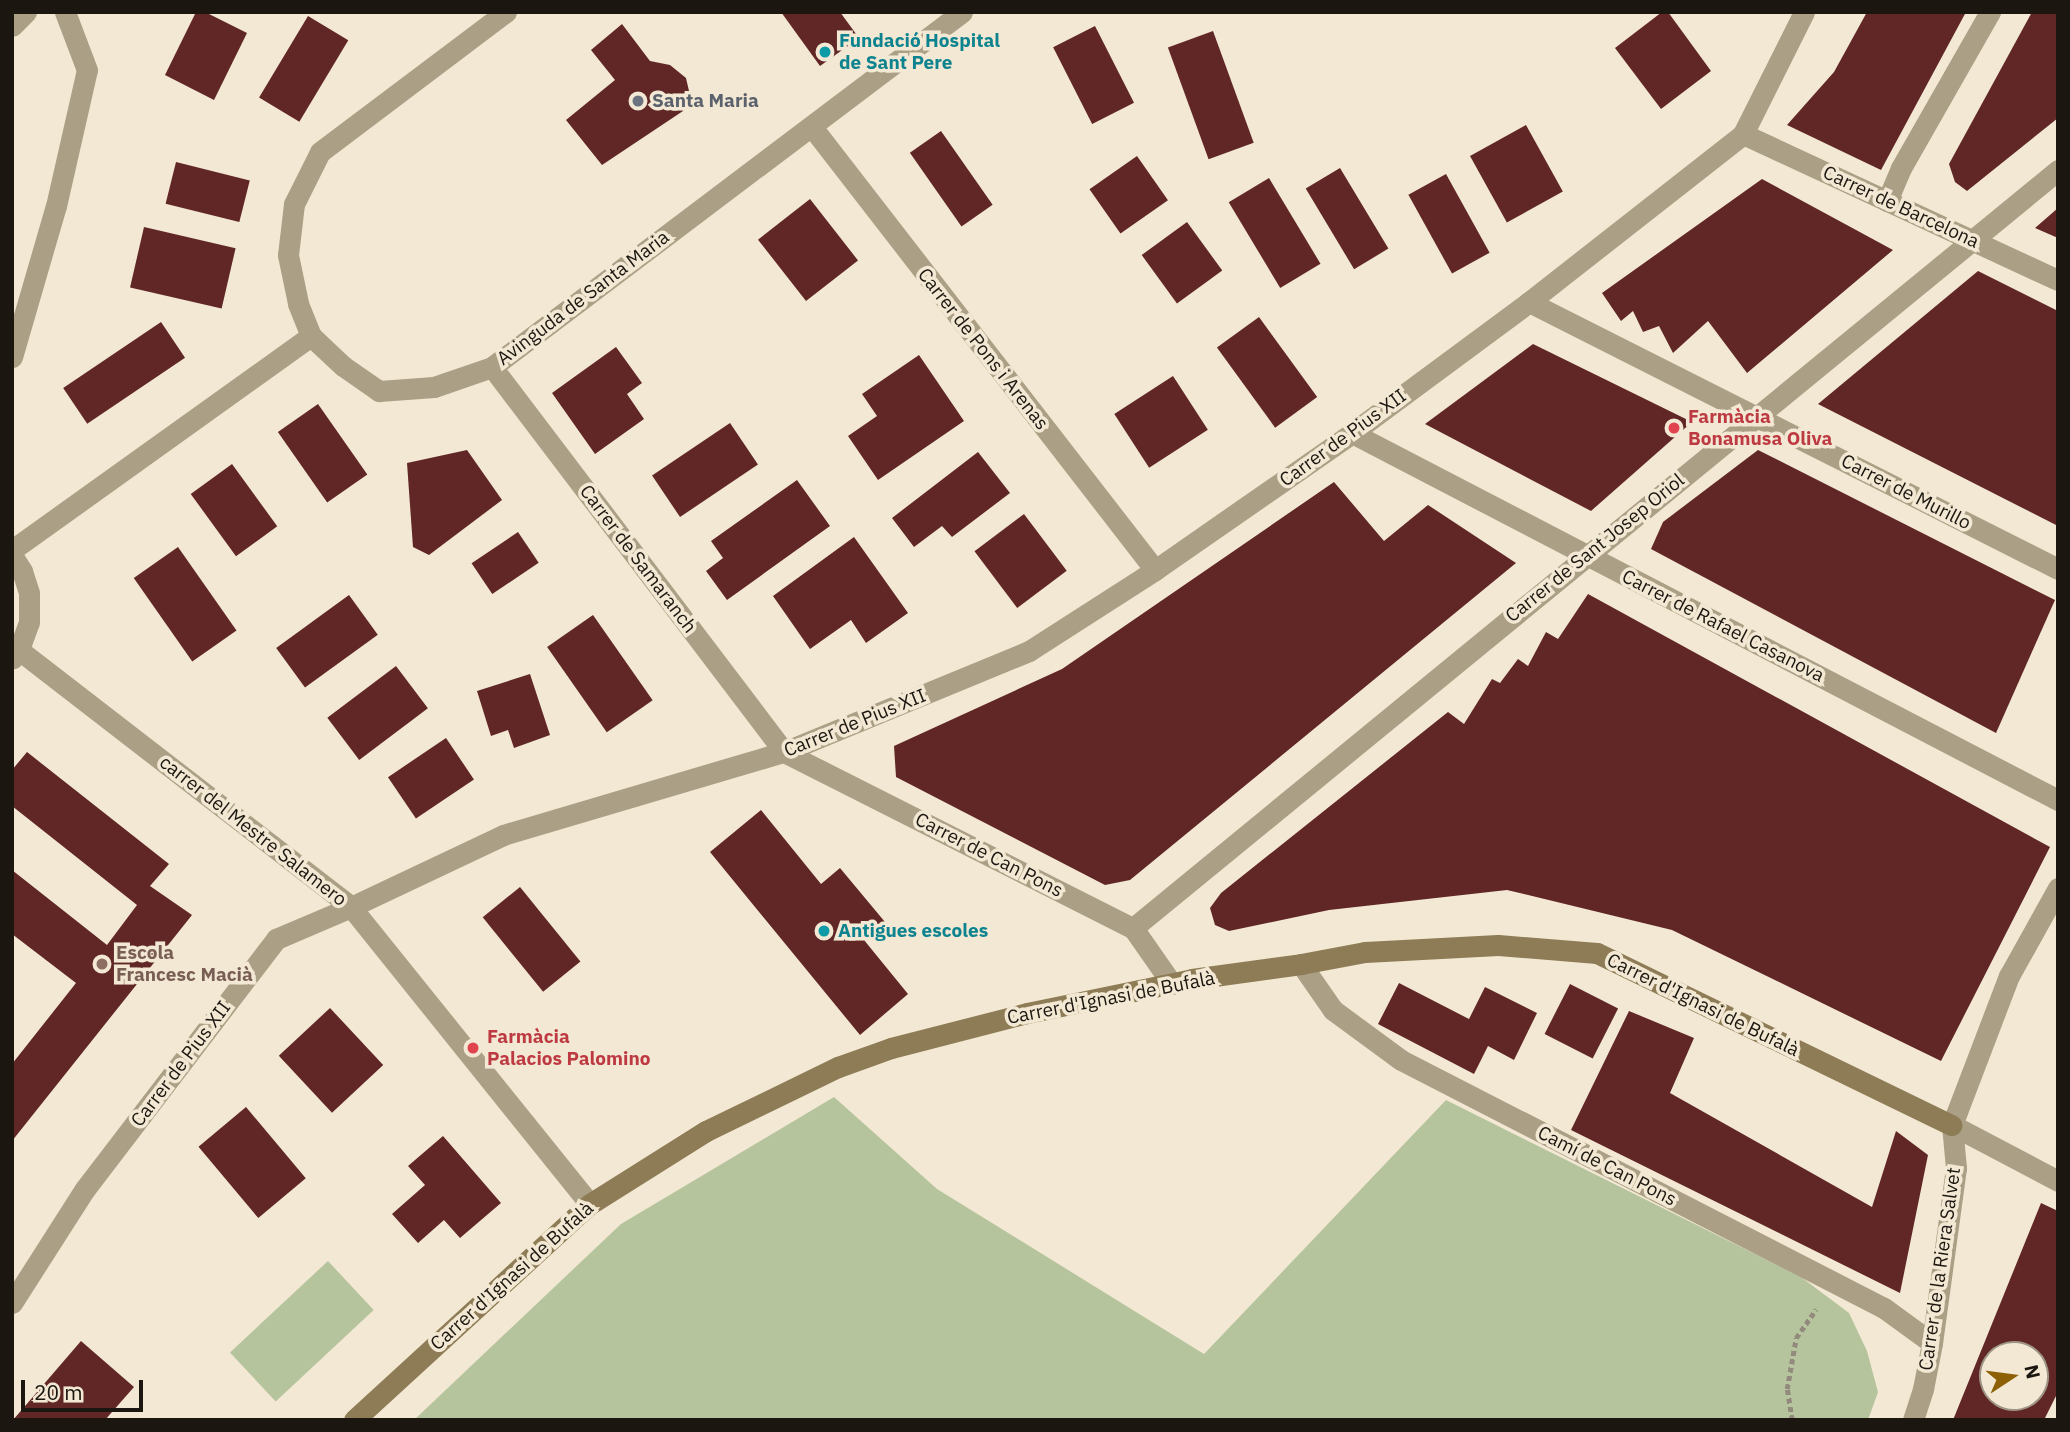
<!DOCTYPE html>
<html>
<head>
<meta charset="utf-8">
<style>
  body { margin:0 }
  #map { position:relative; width:2070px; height:1432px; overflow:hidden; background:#f3e8d3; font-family:"IBM Plex Sans",sans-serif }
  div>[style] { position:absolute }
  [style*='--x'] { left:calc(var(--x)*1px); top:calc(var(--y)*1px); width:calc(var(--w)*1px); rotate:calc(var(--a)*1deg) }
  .green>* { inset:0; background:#b6c49d; transform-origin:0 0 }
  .building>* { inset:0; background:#612726; transform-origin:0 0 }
  .path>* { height:4.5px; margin-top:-2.25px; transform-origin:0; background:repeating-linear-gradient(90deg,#928a7c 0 5px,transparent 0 8.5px) }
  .street>* { height:21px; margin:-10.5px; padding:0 10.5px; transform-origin:10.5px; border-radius:10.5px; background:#aba086 }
  .secondary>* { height:21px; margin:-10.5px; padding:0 10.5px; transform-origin:10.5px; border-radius:10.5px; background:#8d7c56 }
  .dots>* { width:19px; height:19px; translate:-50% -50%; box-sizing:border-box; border:4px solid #f3e8d3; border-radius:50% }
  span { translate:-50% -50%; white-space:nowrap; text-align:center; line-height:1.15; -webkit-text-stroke:7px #f3e8d3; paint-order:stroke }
  .culture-label { font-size:19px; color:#0d838f; font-weight:700 }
  .left { translate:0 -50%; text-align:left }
  .worship-label { font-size:19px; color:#5b616d; font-weight:700 }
  .street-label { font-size:19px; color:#1b1710 }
  .health-label { font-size:19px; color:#be3a42; font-weight:700 }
  .education-label { font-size:19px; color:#785e54; font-weight:700 }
  .frame { position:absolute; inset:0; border:14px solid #1b1710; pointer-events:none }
  .north { position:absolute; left:1979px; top:1341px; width:70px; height:70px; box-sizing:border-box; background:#f3e8d3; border:2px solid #9d9485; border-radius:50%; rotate:77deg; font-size:19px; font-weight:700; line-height:28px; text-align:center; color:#1b1710 }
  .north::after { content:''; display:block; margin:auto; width:24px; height:32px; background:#8d6005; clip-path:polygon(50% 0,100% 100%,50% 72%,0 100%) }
  .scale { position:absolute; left:21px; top:1380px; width:122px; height:32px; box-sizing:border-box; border:4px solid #1b1710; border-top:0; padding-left:9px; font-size:21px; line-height:24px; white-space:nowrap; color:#1b1710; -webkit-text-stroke:5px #f3e8d3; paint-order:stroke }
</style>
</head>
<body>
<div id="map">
  <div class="green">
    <i style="clip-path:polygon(834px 1097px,937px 1189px,1204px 1354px,1446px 1100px,1801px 1277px,1849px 1313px,1867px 1351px,1878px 1392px,1868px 1420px,414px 1420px,621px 1224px)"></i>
    <i style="left:328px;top:1261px;width:67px;height:134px;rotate:47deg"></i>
  </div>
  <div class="building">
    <i style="clip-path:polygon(196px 12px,205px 12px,247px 33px,214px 100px,165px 75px)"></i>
    <i style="clip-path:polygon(781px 12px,840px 12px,859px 38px,820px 66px)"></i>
    <i style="clip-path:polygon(1662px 12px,1668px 12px,1711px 71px,1661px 109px,1615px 48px)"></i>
    <i style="clip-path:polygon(1867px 12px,1966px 12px,1881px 170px,1787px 125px,1834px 72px)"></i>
    <i style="clip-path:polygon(2032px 12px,2058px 12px,2058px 118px,1967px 191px,1955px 182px,1949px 164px)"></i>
    <i style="left:308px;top:16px;width:47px;height:95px;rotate:31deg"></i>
    <i style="clip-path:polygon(622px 24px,650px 61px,670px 65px,686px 78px,689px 91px,683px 111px,602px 165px,566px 120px,615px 80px,591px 50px)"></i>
    <i style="left:1095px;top:26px;width:86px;height:47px;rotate:63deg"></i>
    <i style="left:1213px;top:31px;width:119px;height:48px;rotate:70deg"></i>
    <i style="left:1526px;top:125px;width:76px;height:64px;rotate:61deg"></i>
    <i style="left:941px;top:131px;width:90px;height:38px;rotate:55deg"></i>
    <i style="left:1137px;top:156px;width:54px;height:58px;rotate:55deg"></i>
    <i style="left:176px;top:162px;width:76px;height:43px;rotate:14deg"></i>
    <i style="left:1340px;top:168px;width:94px;height:40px;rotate:59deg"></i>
    <i style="left:1446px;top:174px;width:90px;height:43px;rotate:61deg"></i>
    <i style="left:1269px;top:178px;width:100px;height:47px;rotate:59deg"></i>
    <i style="clip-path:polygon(1762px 179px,1893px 250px,1747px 373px,1708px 321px,1673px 353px,1659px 326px,1643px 332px,1633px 311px,1621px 321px,1602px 293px)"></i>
    <i style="left:810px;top:199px;width:78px;height:66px;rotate:52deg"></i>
    <i style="clip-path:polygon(2058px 208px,2058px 238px,2035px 228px)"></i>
    <i style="left:1187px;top:222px;width:60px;height:56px;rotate:54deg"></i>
    <i style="left:144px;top:227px;width:94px;height:62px;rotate:13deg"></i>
    <i style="clip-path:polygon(1978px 271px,2058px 311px,2058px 526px,1818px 404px)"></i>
    <i style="left:1259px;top:317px;width:99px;height:52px;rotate:54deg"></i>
    <i style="left:161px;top:322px;width:43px;height:118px;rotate:56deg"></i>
    <i style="clip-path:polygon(1533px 344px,1692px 422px,1591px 511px,1425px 424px)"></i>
    <i style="clip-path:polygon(616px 347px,642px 383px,627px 394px,644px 419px,595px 454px,552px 393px)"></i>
    <i style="clip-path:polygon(919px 355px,964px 421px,878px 480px,848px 436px,877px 416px,862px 394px)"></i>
    <i style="left:1173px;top:376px;width:64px;height:70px;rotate:57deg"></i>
    <i style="left:318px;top:404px;width:86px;height:49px;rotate:55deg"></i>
    <i style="left:730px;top:423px;width:50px;height:94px;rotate:56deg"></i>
    <i style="clip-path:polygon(467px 450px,502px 500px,429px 555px,413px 547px,407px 463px)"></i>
    <i style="clip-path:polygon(1758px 450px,2055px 600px,1996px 733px,1651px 549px,1663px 522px)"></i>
    <i style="clip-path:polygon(978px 452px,1010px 493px,952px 537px,942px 526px,914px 547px,892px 518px)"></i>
    <i style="left:232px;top:464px;width:77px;height:51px;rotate:54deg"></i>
    <i style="clip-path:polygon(797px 480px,830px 526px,727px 600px,706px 571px,723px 558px,711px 541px)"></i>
    <i style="clip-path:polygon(1334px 482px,1384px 541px,1428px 505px,1516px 563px,1130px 880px,1105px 885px,896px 777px,894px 746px,1062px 669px)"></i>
    <i style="left:1024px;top:514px;width:71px;height:62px;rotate:53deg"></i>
    <i style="left:518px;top:532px;width:37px;height:56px;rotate:56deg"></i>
    <i style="clip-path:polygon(854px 537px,908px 613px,866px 643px,851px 620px,810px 649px,773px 596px)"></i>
    <i style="left:178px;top:547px;width:102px;height:54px;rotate:55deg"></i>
    <i style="clip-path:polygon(1588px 594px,2050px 847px,1941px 1061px,1672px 930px,1507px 890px,1329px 910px,1229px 931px,1215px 925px,1210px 908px,1221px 893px,1448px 712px,1464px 724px,1492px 679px,1500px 683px,1518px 659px,1528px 666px,1546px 632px,1558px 639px)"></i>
    <i style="left:349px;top:595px;width:49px;height:90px;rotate:54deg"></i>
    <i style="left:593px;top:615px;width:104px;height:56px;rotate:55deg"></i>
    <i style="left:396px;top:666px;width:53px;height:86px;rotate:53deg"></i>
    <i style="clip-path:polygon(530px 674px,550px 735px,514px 748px,508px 730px,491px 736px,477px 691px)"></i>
    <i style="left:446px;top:738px;width:50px;height:70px;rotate:56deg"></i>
    <i style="clip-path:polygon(27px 752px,169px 864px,150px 886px,192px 915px,12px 1141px,12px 1064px,76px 983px,12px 934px,12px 870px,107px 945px,137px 905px,12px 806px,12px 770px)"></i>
    <i style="clip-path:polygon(761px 810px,821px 884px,840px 868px,885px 922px,864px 940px,908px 994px,860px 1035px,710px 852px)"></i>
    <i style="left:520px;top:887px;width:96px;height:48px;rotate:51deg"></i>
    <i style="clip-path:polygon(1399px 983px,1469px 1019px,1485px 987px,1537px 1013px,1514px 1060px,1488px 1046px,1474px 1074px,1378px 1024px)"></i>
    <i style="left:1570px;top:984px;width:54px;height:56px;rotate:27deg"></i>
    <i style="left:330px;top:1008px;width:78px;height:70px;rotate:47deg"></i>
    <i style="clip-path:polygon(1629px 1011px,1694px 1038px,1670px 1093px,1872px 1207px,1896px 1131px,1928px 1155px,1900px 1293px,1571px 1130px)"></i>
    <i style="left:246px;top:1107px;width:93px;height:62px;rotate:50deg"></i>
    <i style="clip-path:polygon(443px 1136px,501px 1203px,460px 1238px,444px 1220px,418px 1243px,392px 1214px,425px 1185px,408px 1166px)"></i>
    <i style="clip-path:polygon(evenodd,2041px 1203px,2058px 1211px,2058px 1392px,2044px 1420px,1953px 1420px,2041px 1203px,1993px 1355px,2035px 1355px,2035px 1397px,1993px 1397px,1993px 1355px)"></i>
    <i style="clip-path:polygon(81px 1341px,134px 1387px,105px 1420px,13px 1420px)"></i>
  </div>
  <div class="path">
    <i style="--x:1792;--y:1420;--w:31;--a:-99"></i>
    <i style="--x:1787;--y:1389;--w:52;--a:-80"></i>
    <i style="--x:1796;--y:1338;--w:35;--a:-55"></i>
  </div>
  <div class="street">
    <i style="--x:12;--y:26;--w:20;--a:-45"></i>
    <i style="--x:812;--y:127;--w:560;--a:52.25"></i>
    <i style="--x:1743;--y:134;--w:347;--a:24.9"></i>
    <i style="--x:1887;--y:201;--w:36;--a:-67"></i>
    <i style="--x:1901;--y:168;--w:180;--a:-60.3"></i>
    <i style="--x:1529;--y:302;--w:593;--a:26.78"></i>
    <i style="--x:311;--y:336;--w:35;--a:-112"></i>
    <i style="--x:298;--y:303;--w:49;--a:-101.8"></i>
    <i style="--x:288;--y:255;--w:51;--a:-83.3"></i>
    <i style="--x:294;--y:204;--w:58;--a:-63.4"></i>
    <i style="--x:320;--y:152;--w:233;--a:-37"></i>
    <i style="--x:12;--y:357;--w:157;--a:-73.8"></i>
    <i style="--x:56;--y:206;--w:139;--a:-77.2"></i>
    <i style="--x:87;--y:70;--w:62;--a:-110.8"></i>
    <i style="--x:492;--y:367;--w:483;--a:52.8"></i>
    <i style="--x:784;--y:752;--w:391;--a:26.8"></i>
    <i style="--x:1133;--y:928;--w:68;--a:55.1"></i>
    <i style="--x:1352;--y:433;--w:796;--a:27.47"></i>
    <i style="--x:12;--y:550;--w:368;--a:-35.6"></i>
    <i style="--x:311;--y:336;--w:44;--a:43.2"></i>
    <i style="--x:343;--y:366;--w:44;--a:34.8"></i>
    <i style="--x:379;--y:391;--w:55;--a:-4.2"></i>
    <i style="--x:434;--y:387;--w:61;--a:-19"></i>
    <i style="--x:492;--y:367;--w:589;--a:-37.06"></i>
    <i style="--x:12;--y:555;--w:19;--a:58"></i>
    <i style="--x:22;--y:571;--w:23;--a:72"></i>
    <i style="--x:29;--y:593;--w:29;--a:90"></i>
    <i style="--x:29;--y:622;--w:30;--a:110"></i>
    <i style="--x:19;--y:650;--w:11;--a:128"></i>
    <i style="--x:19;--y:650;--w:420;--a:37.7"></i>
    <i style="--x:351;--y:907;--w:381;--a:51.2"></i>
    <i style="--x:1133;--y:928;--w:1196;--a:-39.33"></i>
    <i style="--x:1301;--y:964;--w:56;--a:55.2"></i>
    <i style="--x:1333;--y:1010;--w:84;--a:36.3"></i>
    <i style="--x:1401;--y:1060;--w:543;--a:27.18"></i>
    <i style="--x:1884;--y:1308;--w:59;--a:36.1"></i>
    <i style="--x:1952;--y:1125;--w:120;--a:27.8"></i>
    <i style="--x:12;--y:1303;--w:135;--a:-57.4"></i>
    <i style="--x:85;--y:1189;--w:315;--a:-52.6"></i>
    <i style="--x:276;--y:939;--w:82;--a:-23.1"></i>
    <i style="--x:351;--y:907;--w:168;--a:-25.3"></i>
    <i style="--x:503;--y:835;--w:293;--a:-16.5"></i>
    <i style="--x:784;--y:752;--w:265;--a:-22.4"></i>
    <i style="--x:1029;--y:651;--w:150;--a:-32.7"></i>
    <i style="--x:1155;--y:570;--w:240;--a:-34.8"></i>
    <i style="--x:1352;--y:433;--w:220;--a:-36.5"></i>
    <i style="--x:1529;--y:302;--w:272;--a:-38.1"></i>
    <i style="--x:1743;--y:134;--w:136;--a:-63.4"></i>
    <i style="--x:1913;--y:1420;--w:33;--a:-72"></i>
    <i style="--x:1923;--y:1389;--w:47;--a:-78.9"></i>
    <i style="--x:1932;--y:1343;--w:177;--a:-82.2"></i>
    <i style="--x:1956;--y:1168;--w:43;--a:-95.3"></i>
    <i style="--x:1952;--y:1125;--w:160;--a:-69.1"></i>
    <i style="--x:2009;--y:976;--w:101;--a:-60.9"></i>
  </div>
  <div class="secondary">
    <i style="--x:354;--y:1420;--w:320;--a:-42.5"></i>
    <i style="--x:590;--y:1204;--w:137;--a:-32.2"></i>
    <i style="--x:706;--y:1131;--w:147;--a:-25.9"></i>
    <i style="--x:838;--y:1067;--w:56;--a:-19.7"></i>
    <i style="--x:891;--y:1048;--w:140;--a:-14.4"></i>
    <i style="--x:1027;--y:1013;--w:168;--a:-11.6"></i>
    <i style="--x:1192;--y:979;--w:110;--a:-7.8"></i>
    <i style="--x:1301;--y:964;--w:65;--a:-10.6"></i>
    <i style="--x:1365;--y:952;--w:133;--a:-3"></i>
    <i style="--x:1498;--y:945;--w:99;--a:4.6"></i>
    <i style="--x:1597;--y:953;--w:394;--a:25.9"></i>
  </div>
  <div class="dots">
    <i style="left:825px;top:52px;background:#0f9aa8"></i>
    <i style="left:638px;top:101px;background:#6b7280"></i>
    <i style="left:1674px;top:428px;background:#e0444e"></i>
    <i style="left:824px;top:931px;background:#0f9aa8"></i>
    <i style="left:102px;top:964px;background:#8d6e63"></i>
    <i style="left:473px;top:1048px;background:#e0444e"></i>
  </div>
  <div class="culture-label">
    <span class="left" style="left:839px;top:52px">Fundació Hospital<br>de Sant Pere</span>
    <span class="left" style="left:838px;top:931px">Antigues escoles</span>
  </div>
  <div class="worship-label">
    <span class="left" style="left:652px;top:101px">Santa Maria</span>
  </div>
  <div class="street-label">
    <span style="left:1901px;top:207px;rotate:25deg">Carrer de Barcelona</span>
    <span style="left:583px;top:298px;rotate:-37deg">Avinguda de Santa Maria</span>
    <span style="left:983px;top:349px;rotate:52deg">Carrer de Pons i Arenas</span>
    <span style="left:1343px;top:438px;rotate:-36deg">Carrer de Pius XII</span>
    <span style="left:1906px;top:492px;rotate:27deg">Carrer de Murillo</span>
    <span style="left:1595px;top:548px;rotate:-39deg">Carrer de Sant Josep Oriol</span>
    <span style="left:638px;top:559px;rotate:53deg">Carrer de Samaranch</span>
    <span style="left:1723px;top:626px;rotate:27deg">Carrer de Rafael Casanova</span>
    <span style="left:855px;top:723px;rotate:-22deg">Carrer de Pius XII</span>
    <span style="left:253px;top:831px;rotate:38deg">carrer del Mestre Salamero</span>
    <span style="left:989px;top:855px;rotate:27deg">Carrer de Can Pons</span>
    <span style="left:1111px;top:998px;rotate:-11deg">Carrer d'Ignasi de Bufalà</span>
    <span style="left:1703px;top:1005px;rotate:26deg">Carrer d'Ignasi de Bufalà</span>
    <span style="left:181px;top:1064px;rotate:-53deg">Carrer de Pius XII</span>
    <span style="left:1607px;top:1166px;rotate:27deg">Camí de Can Pons</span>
    <span style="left:1940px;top:1269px;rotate:-82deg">Carrer de la Riera Salvet</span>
    <span style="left:512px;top:1276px;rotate:-42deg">Carrer d'Ignasi de Bufalà</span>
  </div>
  <div class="health-label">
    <span class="left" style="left:1688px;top:428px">Farmàcia<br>Bonamusa Oliva</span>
    <span class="left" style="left:487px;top:1048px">Farmàcia<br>Palacios Palomino</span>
  </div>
  <div class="education-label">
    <span class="left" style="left:116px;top:964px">Escola<br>Francesc Macià</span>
  </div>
  <div class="frame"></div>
  <div class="north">N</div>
  <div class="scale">20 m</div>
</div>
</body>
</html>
